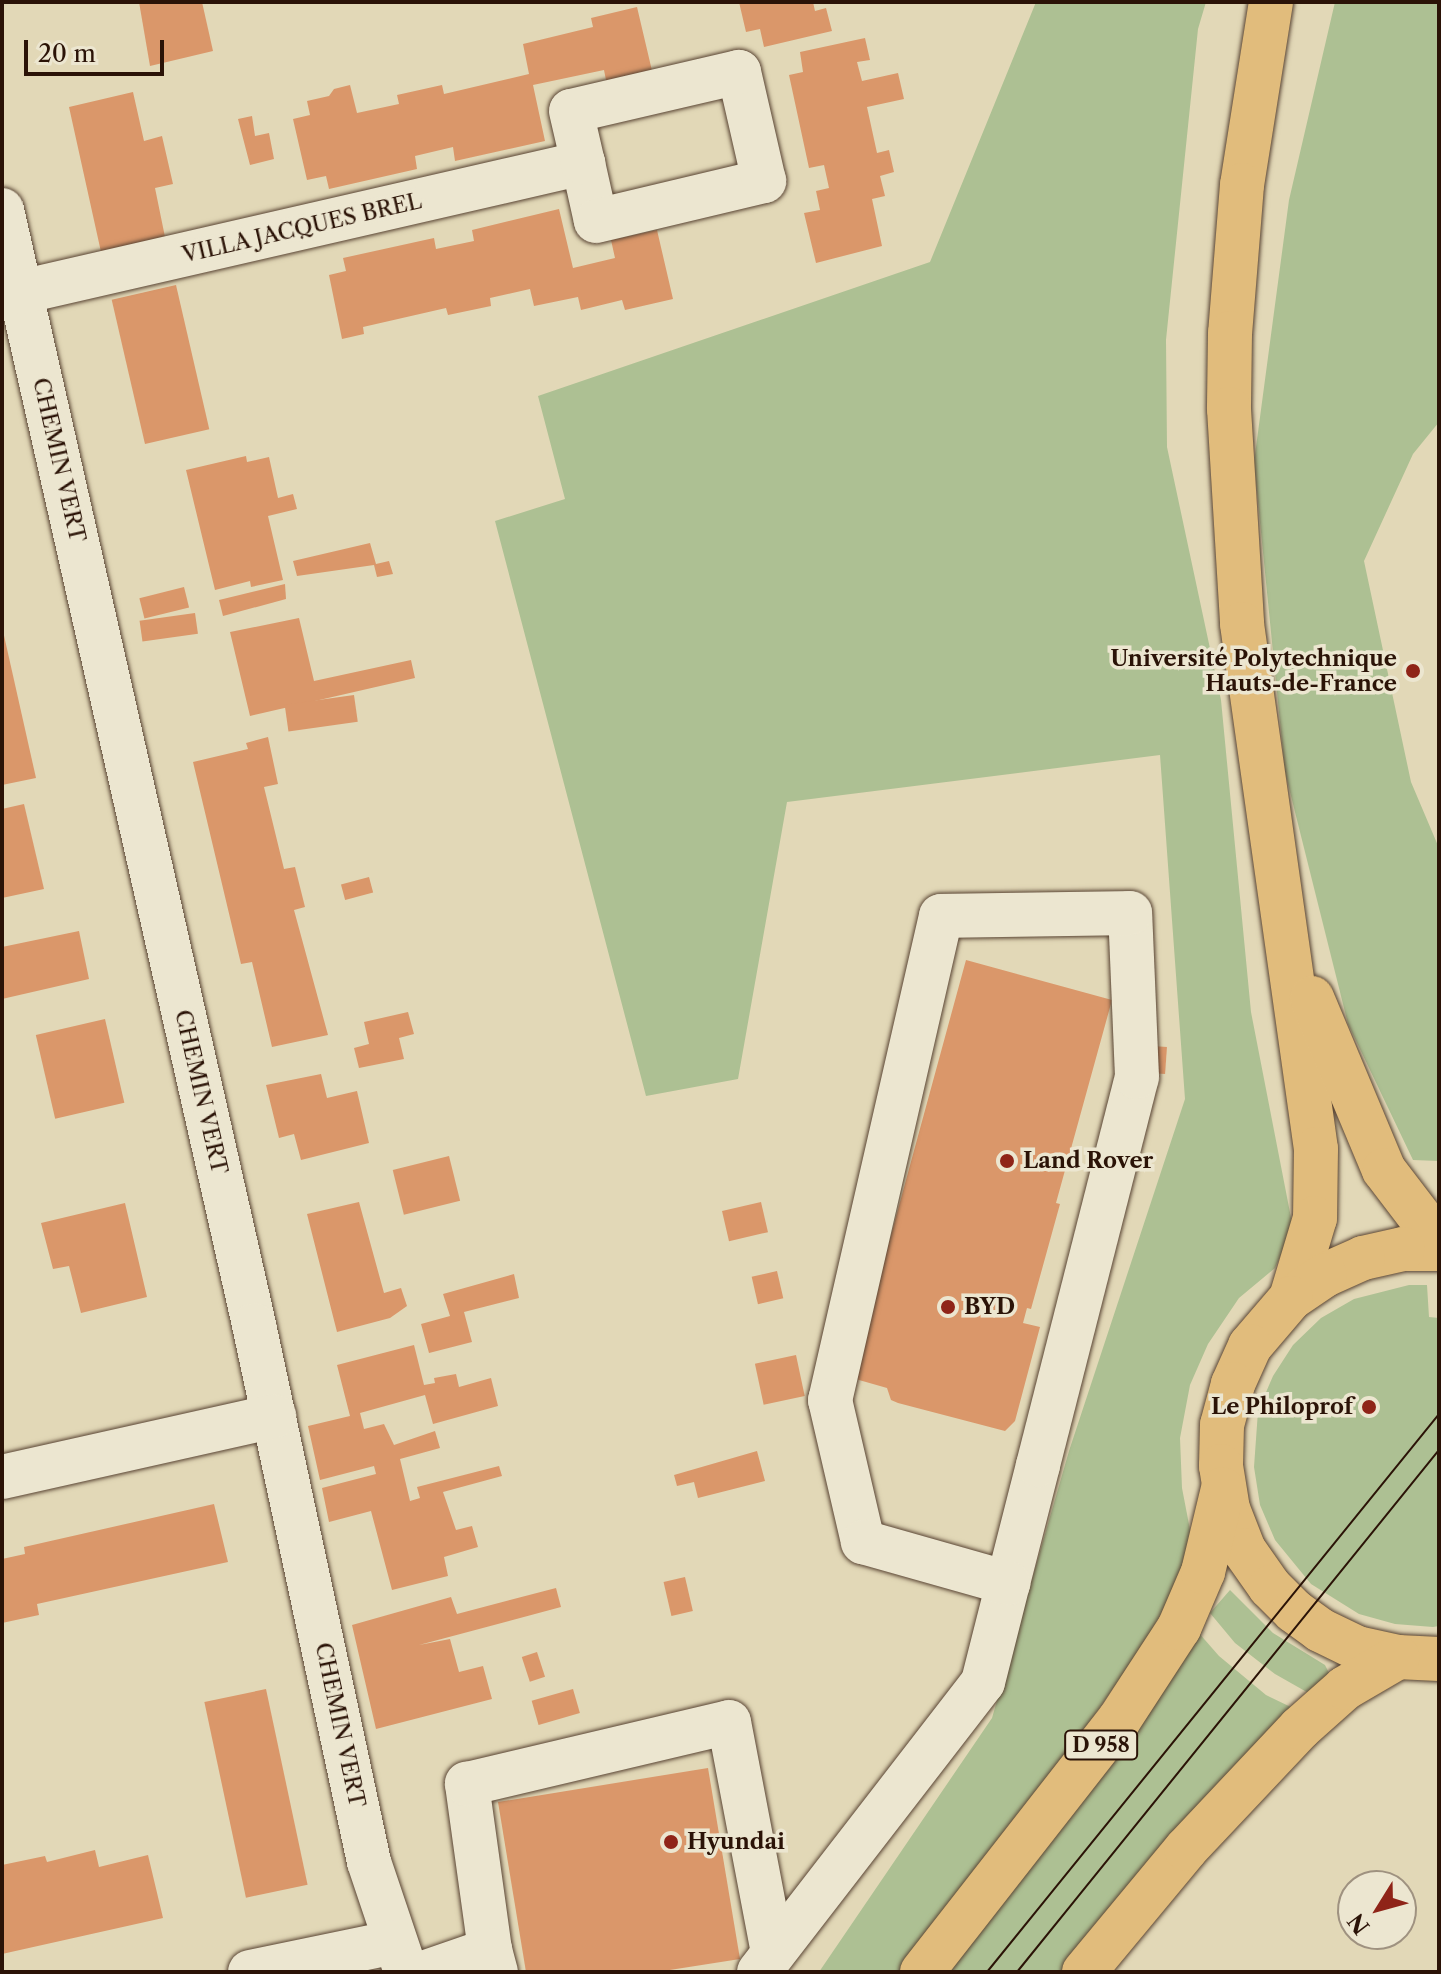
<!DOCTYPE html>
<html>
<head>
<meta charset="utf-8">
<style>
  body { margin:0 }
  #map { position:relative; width:1441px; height:1974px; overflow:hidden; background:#e2d8b7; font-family:"Libre Caslon Text",serif }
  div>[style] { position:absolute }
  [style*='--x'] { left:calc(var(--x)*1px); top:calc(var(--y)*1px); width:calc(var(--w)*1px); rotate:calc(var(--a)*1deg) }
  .green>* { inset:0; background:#adc093 }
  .building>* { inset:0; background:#da976a; transform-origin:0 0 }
  .roads { filter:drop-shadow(0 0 2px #594433) drop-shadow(0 0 2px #594433) }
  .minor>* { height:44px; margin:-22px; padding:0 22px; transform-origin:22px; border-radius:22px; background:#ece6d0 }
  .major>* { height:44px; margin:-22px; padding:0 22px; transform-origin:22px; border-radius:22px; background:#e1bc7c }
  .tram>* { height:2px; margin:-1px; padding:0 1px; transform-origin:1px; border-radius:1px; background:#2b1307 }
  .dots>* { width:22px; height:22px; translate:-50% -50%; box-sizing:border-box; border:4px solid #ece6d0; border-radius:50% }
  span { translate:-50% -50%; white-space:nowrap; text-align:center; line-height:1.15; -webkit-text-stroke:7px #ece6d0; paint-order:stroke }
  .shield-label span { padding:2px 6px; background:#ece6d0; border:2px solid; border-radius:6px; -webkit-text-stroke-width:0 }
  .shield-label { font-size:20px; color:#2b1307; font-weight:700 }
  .street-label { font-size:22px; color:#2b1307 }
  .poi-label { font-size:22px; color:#2b1307; font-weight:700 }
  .right { translate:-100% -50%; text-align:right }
  .left { translate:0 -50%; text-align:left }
  .frame { position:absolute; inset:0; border:4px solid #2b1307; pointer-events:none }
  .north { position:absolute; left:1337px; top:1870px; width:80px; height:80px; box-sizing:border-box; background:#ece6d0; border:2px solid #9f9280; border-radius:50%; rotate:233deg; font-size:22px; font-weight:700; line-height:32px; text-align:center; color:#2b1307 }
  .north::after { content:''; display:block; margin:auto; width:28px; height:36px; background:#8f2418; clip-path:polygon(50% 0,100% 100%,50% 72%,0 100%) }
  .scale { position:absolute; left:24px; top:40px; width:140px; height:36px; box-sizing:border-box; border:4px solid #2b1307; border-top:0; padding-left:10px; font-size:24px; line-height:28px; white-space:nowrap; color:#2b1307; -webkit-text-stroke:6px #ece6d0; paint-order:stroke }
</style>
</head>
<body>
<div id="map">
  <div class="green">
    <i style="clip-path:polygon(1036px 2px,1206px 2px,1198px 29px,1166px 340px,1167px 447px,1221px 700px,1251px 1012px,1293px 1228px,1275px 1268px,1239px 1298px,1208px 1344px,1190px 1385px,1180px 1438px,1182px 1488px,1192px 1540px,1188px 1566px,1142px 1647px,1029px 1809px,901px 1972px,819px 1972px,992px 1718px,1069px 1451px,1185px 1099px,1160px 755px,787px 802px,738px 1079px,646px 1096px,495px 521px,565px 499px,538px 396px,930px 262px)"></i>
    <i style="clip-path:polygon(1335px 2px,1439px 2px,1439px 422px,1413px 454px,1364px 561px,1411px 782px,1439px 848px,1439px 1161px,1413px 1160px,1348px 1024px,1285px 772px,1254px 462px,1289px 200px)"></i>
    <i style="clip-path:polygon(1409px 1285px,1427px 1285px,1429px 1317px,1439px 1318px,1439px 1626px,1433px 1627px,1395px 1624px,1359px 1614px,1311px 1584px,1275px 1540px,1260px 1505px,1254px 1467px,1258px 1411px,1273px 1376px,1293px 1345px,1321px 1318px,1354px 1299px)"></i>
    <i style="clip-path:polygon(1230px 1590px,1273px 1633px,1325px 1665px,1329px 1673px,1312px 1695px,1275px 1674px,1235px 1643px,1210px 1613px)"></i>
    <i style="clip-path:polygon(1198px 1632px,1219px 1656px,1266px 1695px,1297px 1710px,1067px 1972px,937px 1972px)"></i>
  </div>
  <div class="building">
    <i style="clip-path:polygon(139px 2px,202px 2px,213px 51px,150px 66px)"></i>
    <i style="clip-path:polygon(739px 2px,813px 2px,815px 11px,826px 8px,832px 31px,764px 47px,760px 29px,746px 32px)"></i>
    <i style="clip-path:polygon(637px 7px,653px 75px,607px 85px,604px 70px,533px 85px,545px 141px,455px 161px,453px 147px,415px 156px,417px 169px,329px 189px,326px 176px,307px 180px,293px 119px,310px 115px,307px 101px,329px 96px,334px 89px,350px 85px,357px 113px,399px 104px,397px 95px,442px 85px,444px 94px,529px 74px,523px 44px,593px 27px,591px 18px)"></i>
    <i style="clip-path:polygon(865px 38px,870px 60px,857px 62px,862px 81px,898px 73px,904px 99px,867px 107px,877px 153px,889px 150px,894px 172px,880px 176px,885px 196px,872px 199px,882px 246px,816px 263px,804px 213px,820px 210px,816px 191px,829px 188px,824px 165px,809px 168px,789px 75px,803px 72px,800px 52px)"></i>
    <i style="clip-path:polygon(133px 92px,144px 141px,162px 136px,173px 184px,155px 188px,165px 237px,101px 252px,69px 107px)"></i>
    <i style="clip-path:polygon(252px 116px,255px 136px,269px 133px,274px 159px,250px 165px,238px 119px)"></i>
    <i style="clip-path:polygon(559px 209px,573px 268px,615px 258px,611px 240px,657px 230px,673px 299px,625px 310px,622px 300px,581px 310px,578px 297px,534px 306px,530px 289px,490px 298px,491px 306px,448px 315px,446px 308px,363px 327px,364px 334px,342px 339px,329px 275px,346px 271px,343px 258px,434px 238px,436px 249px,474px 241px,472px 230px)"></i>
    <i style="left:176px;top:285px;width:148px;height:66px;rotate:77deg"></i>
    <i style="clip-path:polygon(246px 456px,247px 462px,269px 457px,278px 498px,293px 494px,297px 509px,268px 516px,283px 580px,251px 587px,250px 581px,215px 590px,186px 470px)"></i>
    <i style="clip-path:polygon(370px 543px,376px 564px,389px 561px,393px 574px,377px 577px,374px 565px,297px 576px,293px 561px)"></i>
    <i style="clip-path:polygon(285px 584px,286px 599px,223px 616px,219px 600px)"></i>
    <i style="left:184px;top:587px;width:21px;height:46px;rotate:76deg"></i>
    <i style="left:195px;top:613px;width:21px;height:56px;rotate:82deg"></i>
    <i style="clip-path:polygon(299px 618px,314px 681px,411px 660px,415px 678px,250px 716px,230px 632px)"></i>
    <i style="clip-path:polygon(3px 631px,36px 778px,2px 785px,2px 632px)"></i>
    <i style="left:354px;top:695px;width:27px;height:70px;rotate:82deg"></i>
    <i style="clip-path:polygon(268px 737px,278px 784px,264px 787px,284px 869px,295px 867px,305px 907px,294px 910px,328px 1035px,272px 1047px,252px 962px,241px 964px,193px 762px,248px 749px,246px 743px)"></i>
    <i style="clip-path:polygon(24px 804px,44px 889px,2px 898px,2px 809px)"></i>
    <i style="left:369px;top:877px;width:16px;height:29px;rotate:75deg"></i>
    <i style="clip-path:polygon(79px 931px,89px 979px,2px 999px,2px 947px)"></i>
    <i style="clip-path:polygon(966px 960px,1112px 1000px,1056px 1203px,1060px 1204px,1031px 1309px,1027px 1308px,1023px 1323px,1040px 1327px,1015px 1421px,1005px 1431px,898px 1403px,891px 1400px,887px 1388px,852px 1378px)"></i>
    <i style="clip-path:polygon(408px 1012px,414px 1034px,399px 1038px,404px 1059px,359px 1068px,354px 1048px,369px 1044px,364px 1022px)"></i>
    <i style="left:105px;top:1019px;width:86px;height:71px;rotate:77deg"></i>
    <i style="left:1152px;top:1046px;width:15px;height:27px;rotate:4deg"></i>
    <i style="clip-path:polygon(321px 1074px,327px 1098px,357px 1091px,369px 1143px,301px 1160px,294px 1134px,279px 1138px,266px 1085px)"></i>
    <i style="left:449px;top:1156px;width:46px;height:58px;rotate:76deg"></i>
    <i style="clip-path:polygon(359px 1202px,384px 1293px,401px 1288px,407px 1306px,390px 1318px,337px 1332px,307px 1214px)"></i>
    <i style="left:761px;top:1202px;width:31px;height:40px;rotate:77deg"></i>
    <i style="clip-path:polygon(125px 1203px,147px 1297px,81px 1313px,69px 1266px,53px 1269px,41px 1223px)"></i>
    <i style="left:777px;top:1271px;width:28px;height:26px;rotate:77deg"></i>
    <i style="clip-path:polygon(514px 1274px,519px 1298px,464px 1312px,472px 1342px,429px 1353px,421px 1324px,450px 1316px,443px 1294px)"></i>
    <i style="clip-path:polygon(414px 1345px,424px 1385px,435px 1383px,434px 1378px,456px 1374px,459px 1387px,491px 1378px,498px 1406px,433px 1424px,425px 1395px,360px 1413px,364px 1429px,384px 1424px,394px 1445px,435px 1431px,440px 1448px,400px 1459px,410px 1501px,420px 1498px,417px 1487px,499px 1466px,502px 1476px,443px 1492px,456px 1530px,472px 1526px,478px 1547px,444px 1557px,448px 1576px,392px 1590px,371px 1511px,329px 1522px,322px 1488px,376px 1474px,374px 1466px,320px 1480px,308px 1426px,350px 1416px,337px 1365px)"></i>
    <i style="left:796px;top:1355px;width:42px;height:42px;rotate:78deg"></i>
    <i style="clip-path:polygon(757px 1451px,765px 1481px,698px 1498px,694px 1482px,677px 1486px,674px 1475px)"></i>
    <i style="clip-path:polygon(214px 1504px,228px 1562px,37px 1604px,39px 1615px,2px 1623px,2px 1559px,25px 1554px,24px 1547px)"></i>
    <i style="left:685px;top:1577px;width:35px;height:22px;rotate:77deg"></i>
    <i style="clip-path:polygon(556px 1588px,561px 1607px,419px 1645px,450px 1639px,459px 1672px,483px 1666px,492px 1699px,376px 1729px,352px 1625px,451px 1597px,457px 1614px)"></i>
    <i style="left:537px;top:1652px;width:26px;height:16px;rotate:72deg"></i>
    <i style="left:266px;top:1689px;width:200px;height:63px;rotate:78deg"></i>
    <i style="left:573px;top:1689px;width:25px;height:43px;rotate:74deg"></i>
    <i style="clip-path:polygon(708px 1768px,740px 1959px,657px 1972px,526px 1972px,498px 1802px)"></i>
    <i style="clip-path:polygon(95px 1850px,99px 1867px,148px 1855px,163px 1918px,2px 1954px,2px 1865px,45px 1856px,47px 1862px)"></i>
  </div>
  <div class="roads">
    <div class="minor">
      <i style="--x:2;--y:210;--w:1143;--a:77.26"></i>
      <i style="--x:254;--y:1325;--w:549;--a:77.91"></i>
      <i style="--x:369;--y:1862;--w:116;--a:71.4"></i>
      <i style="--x:21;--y:292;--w:577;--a:-12.93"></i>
      <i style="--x:583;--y:163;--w:59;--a:77.4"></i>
      <i style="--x:596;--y:221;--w:173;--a:-13.4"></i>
      <i style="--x:764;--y:181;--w:112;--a:-102.9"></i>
      <i style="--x:739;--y:72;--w:172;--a:166.9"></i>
      <i style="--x:571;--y:111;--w:53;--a:77"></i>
      <i style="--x:2;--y:1477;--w:279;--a:-12.6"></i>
      <i style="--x:490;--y:1950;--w:168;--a:-97.9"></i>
      <i style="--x:467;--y:1784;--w:269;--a:-13.3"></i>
      <i style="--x:729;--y:1722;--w:235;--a:79.2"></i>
      <i style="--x:250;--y:1972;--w:148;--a:-11.7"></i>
      <i style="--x:426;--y:1972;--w:68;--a:-19"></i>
      <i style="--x:490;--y:1950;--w:23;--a:75"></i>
      <i style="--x:759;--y:1972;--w:366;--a:-52.3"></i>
      <i style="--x:983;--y:1682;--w:102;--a:-75.8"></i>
      <i style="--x:1008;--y:1583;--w:122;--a:-75.7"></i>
      <i style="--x:1038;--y:1465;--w:400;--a:-75.7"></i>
      <i style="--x:1137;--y:1077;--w:164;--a:-92.4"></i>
      <i style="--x:1130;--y:913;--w:189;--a:179.1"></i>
      <i style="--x:941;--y:916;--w:497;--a:102.9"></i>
      <i style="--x:830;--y:1400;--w:146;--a:76.9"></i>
      <i style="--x:863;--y:1542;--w:151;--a:15.8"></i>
    </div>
    <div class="major">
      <i style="--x:1271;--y:2;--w:185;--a:99"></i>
      <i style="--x:1242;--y:185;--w:148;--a:94.6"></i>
      <i style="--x:1230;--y:333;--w:76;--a:90.8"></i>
      <i style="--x:1229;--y:409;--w:215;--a:86.5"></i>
      <i style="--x:1242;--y:624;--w:530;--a:81.98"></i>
      <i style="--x:1316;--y:1149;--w:69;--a:90.8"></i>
      <i style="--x:1315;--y:1218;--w:84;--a:106.7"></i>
      <i style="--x:1312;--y:998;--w:186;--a:67.3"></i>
      <i style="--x:1384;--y:1170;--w:91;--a:52.6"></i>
      <i style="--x:1439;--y:1249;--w:36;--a:180"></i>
      <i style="--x:1403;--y:1249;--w:41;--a:167.3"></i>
      <i style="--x:1363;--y:1258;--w:42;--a:155.9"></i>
      <i style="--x:1325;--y:1275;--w:41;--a:145.9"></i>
      <i style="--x:1291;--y:1298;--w:63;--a:130.5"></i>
      <i style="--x:1250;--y:1346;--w:42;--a:114.1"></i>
      <i style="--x:1233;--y:1384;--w:42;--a:105"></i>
      <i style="--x:1222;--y:1425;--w:41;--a:91.4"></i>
      <i style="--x:1221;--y:1466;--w:44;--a:80.8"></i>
      <i style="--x:1228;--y:1509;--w:44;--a:68.7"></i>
      <i style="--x:1244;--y:1550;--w:45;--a:54.9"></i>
      <i style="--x:1270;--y:1587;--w:34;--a:45"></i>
      <i style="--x:1294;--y:1611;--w:32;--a:36"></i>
      <i style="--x:1320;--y:1630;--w:41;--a:25.9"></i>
      <i style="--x:1357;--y:1648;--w:42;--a:12.4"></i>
      <i style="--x:1398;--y:1657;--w:41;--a:2.8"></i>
      <i style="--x:922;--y:1972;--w:320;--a:-52"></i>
      <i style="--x:1119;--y:1720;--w:110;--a:-56.9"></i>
      <i style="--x:1179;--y:1628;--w:61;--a:-66.8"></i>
      <i style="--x:1203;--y:1572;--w:85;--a:-76.5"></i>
      <i style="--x:1084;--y:1972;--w:160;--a:-50.3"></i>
      <i style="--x:1186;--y:1849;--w:166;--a:-46.7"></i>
      <i style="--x:1300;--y:1728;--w:60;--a:-41.6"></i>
      <i style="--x:1345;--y:1688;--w:61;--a:-30.3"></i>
    </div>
  </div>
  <div class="tram">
    <i style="--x:987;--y:1972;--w:718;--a:-50.99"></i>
    <i style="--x:1017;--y:1972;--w:671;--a:-51.05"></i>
  </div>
  <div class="dots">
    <i style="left:1413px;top:671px;background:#8f2418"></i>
    <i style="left:1007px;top:1161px;background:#8f2418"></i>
    <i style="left:948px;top:1307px;background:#8f2418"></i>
    <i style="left:1369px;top:1407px;background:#8f2418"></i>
    <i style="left:671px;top:1842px;background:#8f2418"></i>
  </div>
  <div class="shield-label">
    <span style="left:1101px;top:1745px">D 958</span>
  </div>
  <div class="street-label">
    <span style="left:302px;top:228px;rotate:-13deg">VILLA JACQUES BREL</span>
    <span style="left:59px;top:460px;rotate:77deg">CHEMIN VERT</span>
    <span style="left:201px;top:1092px;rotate:77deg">CHEMIN VERT</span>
    <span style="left:340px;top:1725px;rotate:78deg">CHEMIN VERT</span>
  </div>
  <div class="poi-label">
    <span class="right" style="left:1397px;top:671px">Université Polytechnique<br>Hauts-de-France</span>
    <span class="left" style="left:1023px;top:1161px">Land Rover</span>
    <span class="left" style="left:964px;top:1307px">BYD</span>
    <span class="right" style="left:1353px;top:1407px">Le Philoprof</span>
    <span class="left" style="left:687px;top:1842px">Hyundai</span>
  </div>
  <div class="frame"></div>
  <div class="north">N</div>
  <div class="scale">20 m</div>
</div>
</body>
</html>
